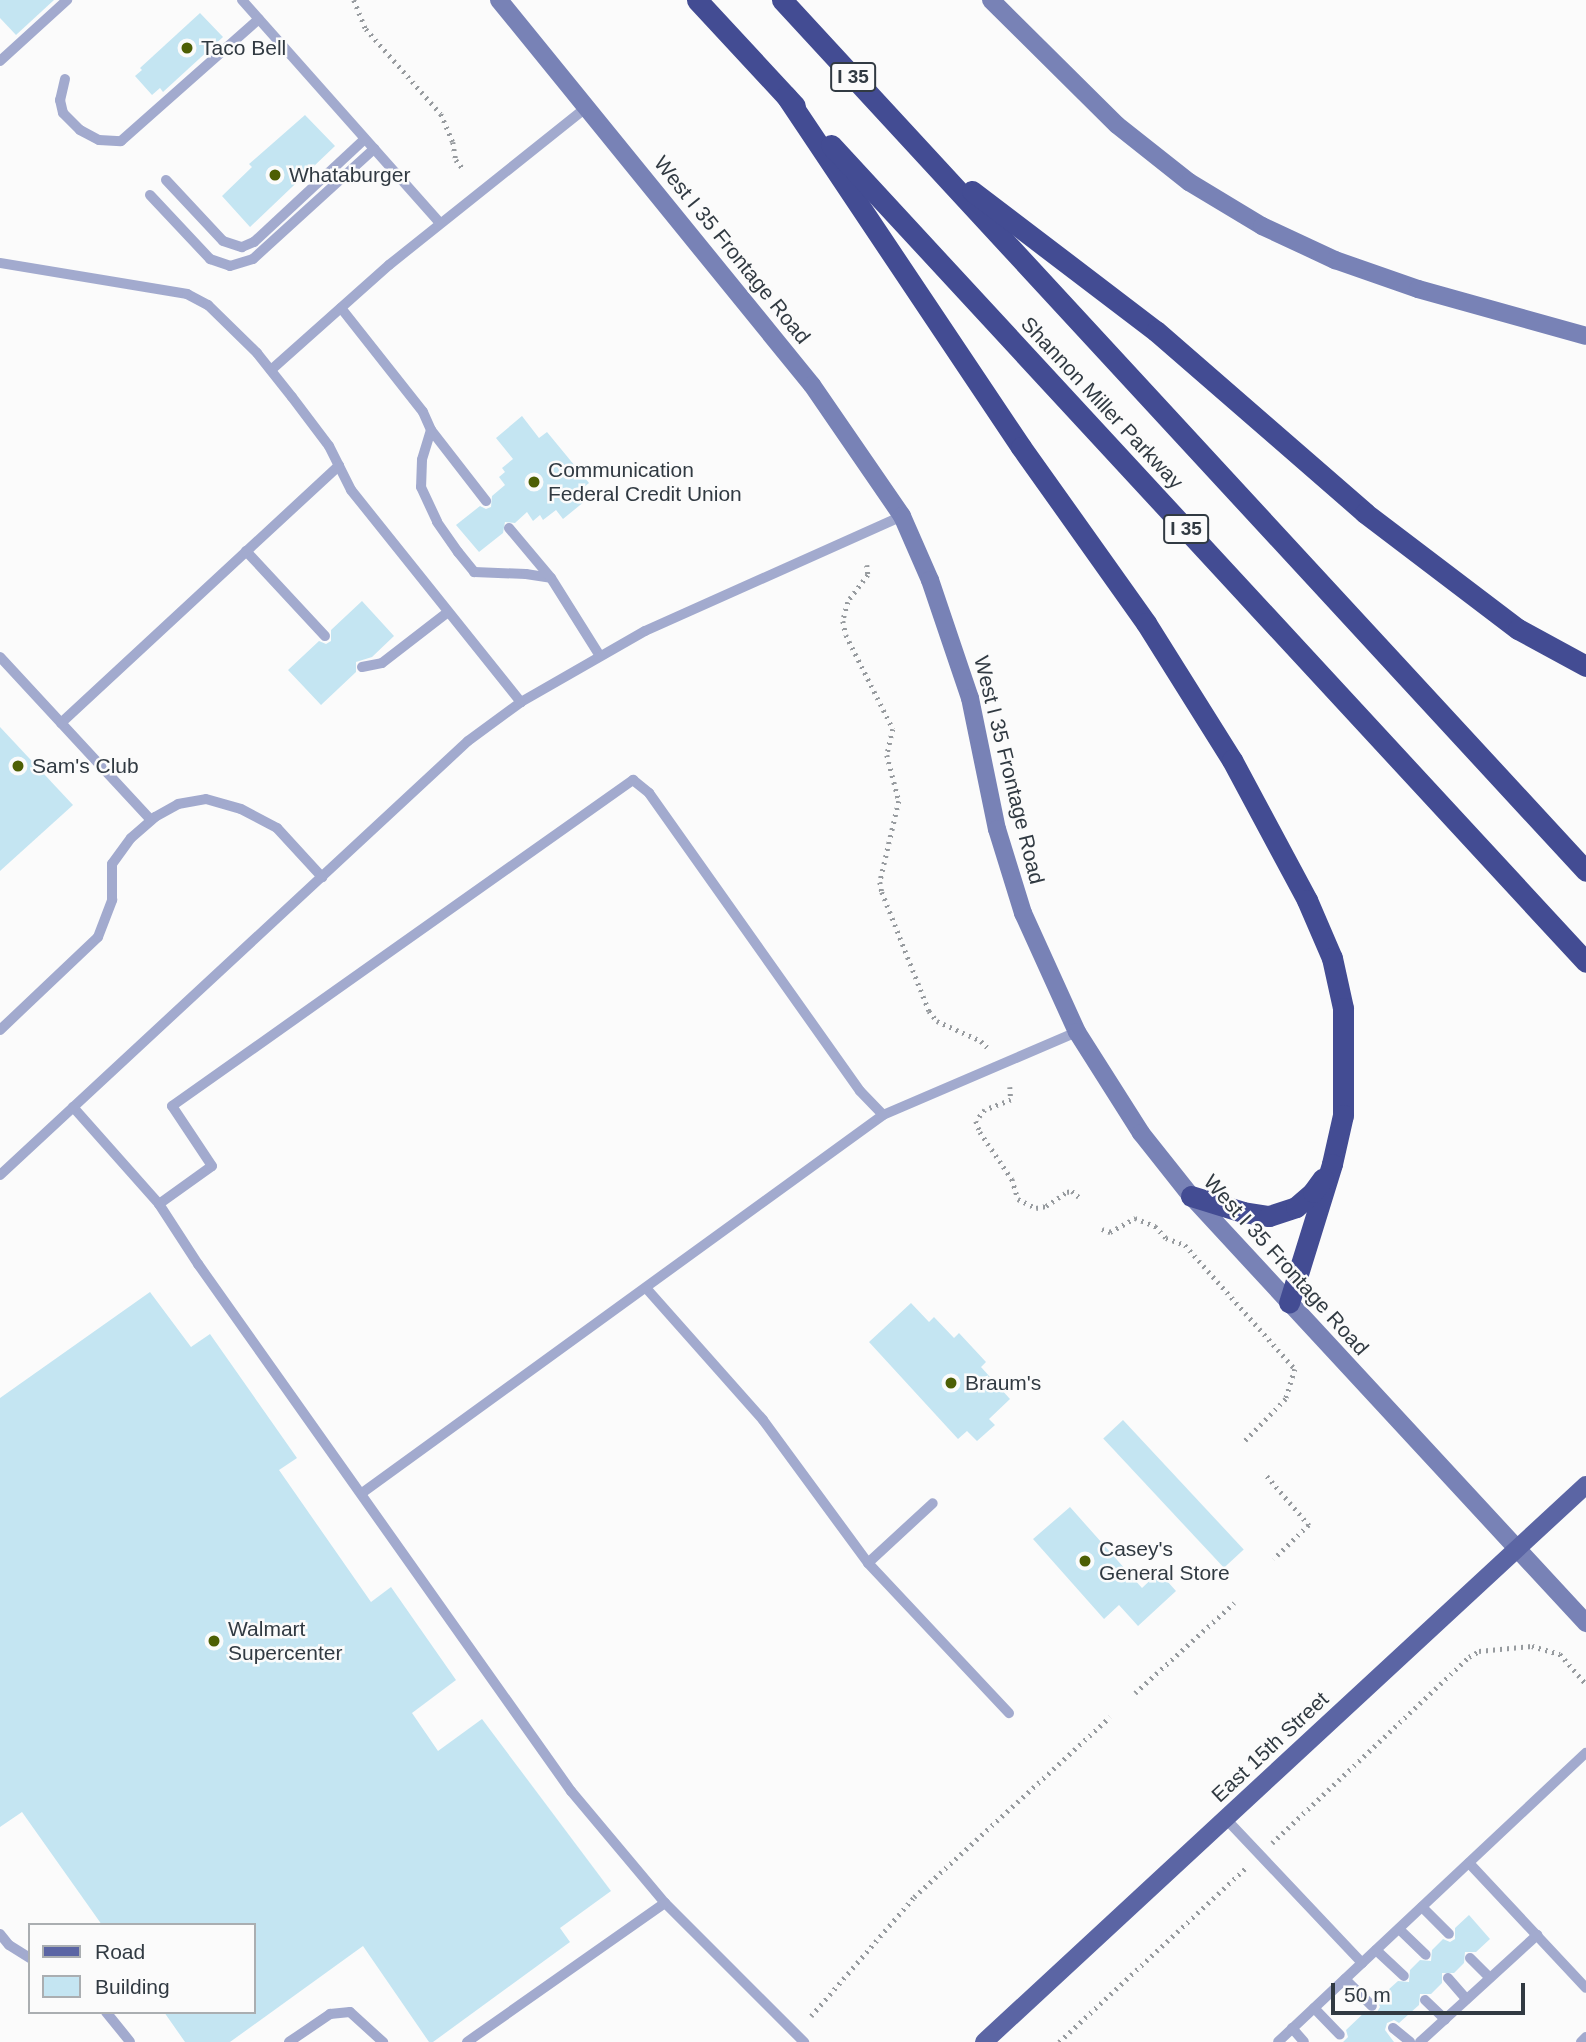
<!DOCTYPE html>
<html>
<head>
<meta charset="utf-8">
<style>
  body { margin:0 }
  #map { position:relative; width:1586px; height:2042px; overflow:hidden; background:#fbfbfb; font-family:Arial,sans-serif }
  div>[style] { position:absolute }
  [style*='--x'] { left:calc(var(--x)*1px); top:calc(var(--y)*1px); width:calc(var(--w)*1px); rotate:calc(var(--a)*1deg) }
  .building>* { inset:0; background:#c4e5f2; transform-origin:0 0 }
  .path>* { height:4.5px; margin-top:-2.25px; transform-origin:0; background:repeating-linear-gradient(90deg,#979b9f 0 2px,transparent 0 7px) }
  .lane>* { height:10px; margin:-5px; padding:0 5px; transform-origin:5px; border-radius:5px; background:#a2aace }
  .secondary>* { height:18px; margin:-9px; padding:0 9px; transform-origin:9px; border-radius:9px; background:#7882b6 }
  .primary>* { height:18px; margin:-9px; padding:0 9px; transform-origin:9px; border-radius:9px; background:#5b65a4 }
  .highway>* { height:21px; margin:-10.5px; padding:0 10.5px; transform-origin:10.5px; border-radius:10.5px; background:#434c93 }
  .dots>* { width:19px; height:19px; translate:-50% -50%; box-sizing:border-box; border:4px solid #fbfbfb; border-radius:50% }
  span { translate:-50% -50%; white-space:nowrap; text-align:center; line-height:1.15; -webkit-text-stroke:5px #fbfbfb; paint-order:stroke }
  .shield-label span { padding:2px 5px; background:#fbfbfb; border:2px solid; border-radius:5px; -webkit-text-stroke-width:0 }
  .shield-label { font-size:19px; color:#313a42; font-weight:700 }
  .poi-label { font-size:21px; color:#313a42 }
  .left { translate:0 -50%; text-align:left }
  .street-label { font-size:21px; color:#313a42 }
  .legend { position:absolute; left:28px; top:1923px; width:228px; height:91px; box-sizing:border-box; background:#fbfbfb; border:2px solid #aaaeb1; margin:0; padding:9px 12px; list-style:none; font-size:21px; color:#313a42 }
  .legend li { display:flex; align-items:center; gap:14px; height:35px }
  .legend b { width:35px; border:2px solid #aaaeb1 }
  .scale { position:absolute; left:1331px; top:1983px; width:194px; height:32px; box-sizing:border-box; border:4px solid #313a42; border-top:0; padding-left:9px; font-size:21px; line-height:24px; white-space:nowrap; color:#313a42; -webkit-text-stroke:5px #fbfbfb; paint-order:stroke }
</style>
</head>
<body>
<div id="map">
  <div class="building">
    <i style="clip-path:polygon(0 0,54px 0,16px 35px,0 18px)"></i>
    <i style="clip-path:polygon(200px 13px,223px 37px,163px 92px,160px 88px,152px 95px,135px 76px,142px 70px,140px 68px)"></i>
    <i style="clip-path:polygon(305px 115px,335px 146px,250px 227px,222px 196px,252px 167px,249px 164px)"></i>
    <i style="clip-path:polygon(522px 416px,539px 438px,547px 432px,589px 483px,578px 492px,585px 501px,563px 519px,556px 510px,543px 520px,540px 515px,533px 521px,527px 512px,515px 523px,505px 522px,503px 533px,479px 552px,456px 525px,480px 506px,486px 509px,491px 507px,492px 496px,505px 485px,499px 477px,505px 472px,502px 468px,513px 459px,496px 438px)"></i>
    <i style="clip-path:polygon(362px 601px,394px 636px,372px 657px,356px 662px,356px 672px,321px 705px,288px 670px,319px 641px,326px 644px,331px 641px,331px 630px)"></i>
    <i style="clip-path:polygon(0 727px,73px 805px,0 871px)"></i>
    <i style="clip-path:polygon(150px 1292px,191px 1347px,210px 1334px,297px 1458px,279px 1470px,371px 1602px,391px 1587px,456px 1680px,412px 1713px,438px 1751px,482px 1719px,611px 1891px,560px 1928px,570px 1942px,433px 2042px,429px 2042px,363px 1946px,230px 2042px,185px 2042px,164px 2012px,254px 2012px,254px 1925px,102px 1925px,22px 1812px,0 1827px,0 1398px)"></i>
    <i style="clip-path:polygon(911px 1303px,929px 1322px,934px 1317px,954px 1338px,959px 1333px,986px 1362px,981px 1367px,1010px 1399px,989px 1419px,995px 1425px,977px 1441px,967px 1431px,958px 1439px,869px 1342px)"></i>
    <i style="left:1123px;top:1420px;width:177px;height:27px;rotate:47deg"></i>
    <i style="clip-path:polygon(1070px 1507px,1142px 1588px,1159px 1572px,1176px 1591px,1138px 1626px,1119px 1605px,1104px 1619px,1033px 1539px)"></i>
    <i style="clip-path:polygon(1469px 1915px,1490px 1939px,1476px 1952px,1465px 1952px,1464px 1963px,1454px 1973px,1442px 1973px,1442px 1983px,1431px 1994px,1420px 1994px,1419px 2005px,1399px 2023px,1394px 2020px,1387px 2023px,1385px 2030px,1394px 2042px,1343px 2042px,1348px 2037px,1346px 2030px,1366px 2011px,1377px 2012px,1380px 2007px,1377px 2000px,1398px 1981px,1409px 1982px,1410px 1970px,1420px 1960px,1431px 1961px,1432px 1950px,1443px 1939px,1450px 1942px,1455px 1939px,1455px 1928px)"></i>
  </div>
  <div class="path">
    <i style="--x:354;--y:0;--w:31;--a:68"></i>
    <i style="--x:366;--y:29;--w:113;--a:48.6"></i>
    <i style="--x:441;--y:114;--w:30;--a:67"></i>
    <i style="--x:453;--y:142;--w:18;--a:81"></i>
    <i style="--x:456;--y:160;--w:13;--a:51"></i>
    <i style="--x:867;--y:565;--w:10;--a:84"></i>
    <i style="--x:868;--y:575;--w:34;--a:127"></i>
    <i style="--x:848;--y:602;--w:20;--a:105"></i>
    <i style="--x:843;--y:621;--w:14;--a:78"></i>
    <i style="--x:846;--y:635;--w:105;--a:63.4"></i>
    <i style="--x:893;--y:729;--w:27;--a:103"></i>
    <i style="--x:887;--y:755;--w:48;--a:75.4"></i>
    <i style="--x:899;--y:801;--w:83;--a:103.2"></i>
    <i style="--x:880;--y:882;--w:10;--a:79"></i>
    <i style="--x:882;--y:892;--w:128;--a:68.4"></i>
    <i style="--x:929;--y:1011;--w:13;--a:51"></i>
    <i style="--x:937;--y:1021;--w:48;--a:24.4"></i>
    <i style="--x:981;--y:1041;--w:13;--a:45"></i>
    <i style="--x:1010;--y:1087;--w:13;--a:86"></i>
    <i style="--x:1011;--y:1100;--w:28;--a:159"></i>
    <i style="--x:985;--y:1110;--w:14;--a:129"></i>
    <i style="--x:976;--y:1121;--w:12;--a:70"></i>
    <i style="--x:980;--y:1132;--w:57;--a:55.8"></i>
    <i style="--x:1012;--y:1179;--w:21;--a:73"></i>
    <i style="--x:1018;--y:1199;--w:20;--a:27"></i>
    <i style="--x:1036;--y:1208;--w:10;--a:-11"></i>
    <i style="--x:1046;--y:1206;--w:25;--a:-34"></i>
    <i style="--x:1067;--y:1192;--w:5;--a:-11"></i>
    <i style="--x:1072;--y:1191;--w:9;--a:41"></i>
    <i style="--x:1102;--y:1229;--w:9;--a:21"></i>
    <i style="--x:1110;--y:1232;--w:29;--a:-29"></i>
    <i style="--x:1135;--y:1218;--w:22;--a:22"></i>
    <i style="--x:1155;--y:1226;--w:16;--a:47"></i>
    <i style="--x:1166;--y:1238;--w:20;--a:20"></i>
    <i style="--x:1185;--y:1245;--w:166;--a:48.4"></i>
    <i style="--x:1295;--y:1369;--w:31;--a:107"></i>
    <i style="--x:1286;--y:1399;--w:62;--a:134.3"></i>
    <i style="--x:1267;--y:1476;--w:65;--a:49.4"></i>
    <i style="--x:1309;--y:1525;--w:49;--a:135.8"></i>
    <i style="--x:1135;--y:1693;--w:134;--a:-42.3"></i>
    <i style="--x:1272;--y:1843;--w:271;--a:-43.4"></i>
    <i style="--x:1469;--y:1657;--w:12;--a:-31"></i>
    <i style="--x:1479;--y:1651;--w:53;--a:-5.4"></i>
    <i style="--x:1532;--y:1646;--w:29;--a:16"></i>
    <i style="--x:1560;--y:1654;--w:40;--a:49"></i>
    <i style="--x:811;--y:2016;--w:157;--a:-49.1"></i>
    <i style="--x:914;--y:1897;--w:266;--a:-42.6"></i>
    <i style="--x:1059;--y:2042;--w:258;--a:-43"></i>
  </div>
  <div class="lane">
    <i style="--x:242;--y:0;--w:298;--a:48.4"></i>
    <i style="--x:0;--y:61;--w:91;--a:-42.3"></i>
    <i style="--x:65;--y:79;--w:22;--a:103"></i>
    <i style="--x:60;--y:100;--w:13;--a:77"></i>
    <i style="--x:63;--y:113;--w:24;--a:45"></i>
    <i style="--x:80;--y:130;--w:21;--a:28"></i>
    <i style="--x:99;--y:140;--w:22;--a:3"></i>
    <i style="--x:121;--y:141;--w:184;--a:-41.5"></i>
    <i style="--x:166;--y:180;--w:83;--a:46.9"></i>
    <i style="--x:223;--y:241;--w:20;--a:18"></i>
    <i style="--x:242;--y:247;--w:13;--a:-23"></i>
    <i style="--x:254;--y:242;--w:151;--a:-42.9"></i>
    <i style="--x:150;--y:195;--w:88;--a:46.8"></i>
    <i style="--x:210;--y:259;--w:21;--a:19"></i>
    <i style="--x:230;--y:266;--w:24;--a:-17"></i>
    <i style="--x:253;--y:259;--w:164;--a:-42.3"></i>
    <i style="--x:0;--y:263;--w:190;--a:9.4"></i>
    <i style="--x:187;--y:294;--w:24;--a:28"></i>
    <i style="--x:208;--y:305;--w:69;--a:44.4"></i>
    <i style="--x:257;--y:353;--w:56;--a:51.5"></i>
    <i style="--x:292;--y:397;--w:61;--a:52.9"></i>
    <i style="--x:329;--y:446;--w:49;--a:63.4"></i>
    <i style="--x:351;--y:490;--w:272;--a:51.3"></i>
    <i style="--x:341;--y:308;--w:132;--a:51.7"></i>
    <i style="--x:423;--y:412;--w:20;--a:66"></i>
    <i style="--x:431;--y:430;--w:31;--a:107"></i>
    <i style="--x:422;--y:460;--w:27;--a:92"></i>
    <i style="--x:421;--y:487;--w:38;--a:65"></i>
    <i style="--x:437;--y:522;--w:37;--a:55"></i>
    <i style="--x:458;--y:552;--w:26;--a:51"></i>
    <i style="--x:474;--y:572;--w:52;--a:2.2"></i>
    <i style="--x:526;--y:574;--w:25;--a:9"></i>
    <i style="--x:551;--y:578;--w:92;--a:57.9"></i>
    <i style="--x:271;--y:370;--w:158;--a:-41.7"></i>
    <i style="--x:389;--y:265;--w:252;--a:-38.6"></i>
    <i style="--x:431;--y:430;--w:90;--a:52.2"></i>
    <i style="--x:509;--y:528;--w:65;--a:50"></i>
    <i style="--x:246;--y:551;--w:116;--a:47.1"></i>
    <i style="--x:0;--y:657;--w:222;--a:47.2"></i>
    <i style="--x:362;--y:667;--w:20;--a:-11"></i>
    <i style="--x:382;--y:663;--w:83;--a:-37.7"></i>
    <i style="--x:61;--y:723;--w:379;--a:-42.8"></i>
    <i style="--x:0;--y:1030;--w:135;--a:-43.5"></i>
    <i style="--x:98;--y:937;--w:40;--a:-69"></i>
    <i style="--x:112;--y:900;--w:36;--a:-90"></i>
    <i style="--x:112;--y:864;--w:32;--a:-54"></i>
    <i style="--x:131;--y:838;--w:32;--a:-41"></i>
    <i style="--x:155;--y:817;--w:26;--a:-29"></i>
    <i style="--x:178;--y:804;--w:28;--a:-10"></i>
    <i style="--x:206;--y:799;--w:36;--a:16"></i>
    <i style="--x:241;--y:809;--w:41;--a:27.8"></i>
    <i style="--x:277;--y:828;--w:67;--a:47.4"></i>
    <i style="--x:73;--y:1107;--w:130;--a:48.4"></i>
    <i style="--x:159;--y:1204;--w:72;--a:57"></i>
    <i style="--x:198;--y:1264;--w:646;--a:54.71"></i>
    <i style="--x:571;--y:1791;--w:146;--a:50"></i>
    <i style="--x:665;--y:1903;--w:197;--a:45"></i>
    <i style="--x:0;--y:1175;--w:638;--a:-42.84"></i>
    <i style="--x:468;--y:741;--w:66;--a:-36.3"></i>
    <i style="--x:521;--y:702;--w:143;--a:-29.8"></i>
    <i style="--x:645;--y:631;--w:282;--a:-24.1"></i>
    <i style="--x:159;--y:1204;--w:65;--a:-35.6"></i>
    <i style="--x:212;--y:1166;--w:72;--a:-123.7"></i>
    <i style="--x:172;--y:1106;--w:565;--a:-35.27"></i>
    <i style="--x:633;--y:780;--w:21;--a:39"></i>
    <i style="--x:649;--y:793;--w:365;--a:54.7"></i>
    <i style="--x:860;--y:1091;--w:33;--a:46"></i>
    <i style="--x:646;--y:1288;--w:176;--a:48.4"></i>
    <i style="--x:763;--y:1420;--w:177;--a:53.7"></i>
    <i style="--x:868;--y:1563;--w:206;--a:46.8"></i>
    <i style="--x:362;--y:1493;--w:644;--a:-35.96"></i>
    <i style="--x:883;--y:1115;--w:211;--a:-23.2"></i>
    <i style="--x:868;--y:1563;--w:88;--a:-42.7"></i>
    <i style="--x:1226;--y:1819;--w:198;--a:46.6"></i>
    <i style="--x:1362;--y:1963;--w:115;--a:136.8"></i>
    <i style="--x:1469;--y:1863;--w:171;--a:46.9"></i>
    <i style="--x:1422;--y:1907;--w:38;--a:45"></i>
    <i style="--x:1399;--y:1929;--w:37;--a:44"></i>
    <i style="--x:0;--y:1934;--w:14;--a:51"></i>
    <i style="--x:9;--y:1945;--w:25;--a:32"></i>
    <i style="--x:1376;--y:1950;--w:38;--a:43"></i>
    <i style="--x:1470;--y:1958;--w:28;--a:45"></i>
    <i style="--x:1362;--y:1963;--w:307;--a:-43.2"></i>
    <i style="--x:1448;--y:1978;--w:28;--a:49"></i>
    <i style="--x:1345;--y:1979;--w:38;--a:45"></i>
    <i style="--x:1425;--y:2000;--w:28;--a:44"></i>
    <i style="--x:1314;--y:2008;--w:37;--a:46"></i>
    <i style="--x:106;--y:2012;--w:38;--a:51"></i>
    <i style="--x:1292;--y:2028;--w:18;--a:49"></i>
    <i style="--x:1393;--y:2028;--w:22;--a:39"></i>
    <i style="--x:289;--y:2042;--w:50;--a:-34.3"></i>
    <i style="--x:330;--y:2014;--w:20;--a:-6"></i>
    <i style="--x:350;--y:2012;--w:45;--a:42.3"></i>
    <i style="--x:467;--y:2042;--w:242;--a:-35.1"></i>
    <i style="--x:1420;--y:2042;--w:159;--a:-42.4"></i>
    <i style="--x:1581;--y:2042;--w:7;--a:-45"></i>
  </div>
  <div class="secondary">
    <i style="--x:499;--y:0;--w:496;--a:50.9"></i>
    <i style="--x:812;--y:385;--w:159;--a:55.5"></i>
    <i style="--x:902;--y:516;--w:70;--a:66.4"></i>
    <i style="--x:930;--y:580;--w:125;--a:71.3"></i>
    <i style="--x:970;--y:698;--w:134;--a:78.4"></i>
    <i style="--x:997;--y:829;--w:88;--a:72.8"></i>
    <i style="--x:1023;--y:913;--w:131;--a:65.6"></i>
    <i style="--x:1077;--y:1032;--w:120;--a:57.6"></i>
    <i style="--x:1141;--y:1133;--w:80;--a:51.6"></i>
    <i style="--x:1191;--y:1196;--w:582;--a:47.23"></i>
    <i style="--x:991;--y:0;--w:177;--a:44.8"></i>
    <i style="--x:1117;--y:125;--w:92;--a:38.4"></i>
    <i style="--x:1189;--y:182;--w:85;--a:31.1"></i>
    <i style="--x:1262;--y:226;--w:81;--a:25"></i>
    <i style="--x:1335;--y:260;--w:88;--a:19.3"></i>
    <i style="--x:1418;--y:289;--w:174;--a:15.6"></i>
  </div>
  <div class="primary">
    <i style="--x:984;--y:2042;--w:820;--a:-42.78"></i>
  </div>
  <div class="highway">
    <i style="--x:697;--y:0;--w:144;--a:47.2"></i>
    <i style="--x:782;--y:0;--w:1185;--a:47.29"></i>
    <i style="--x:786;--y:96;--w:422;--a:56.2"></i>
    <i style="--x:1021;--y:447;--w:216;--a:54.6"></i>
    <i style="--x:1146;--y:623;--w:162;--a:57.9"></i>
    <i style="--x:1232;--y:760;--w:159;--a:61.8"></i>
    <i style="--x:1307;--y:900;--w:63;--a:66.7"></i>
    <i style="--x:1332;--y:958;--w:51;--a:77.6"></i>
    <i style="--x:1343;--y:1008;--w:107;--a:90"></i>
    <i style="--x:1343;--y:1115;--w:50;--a:102.7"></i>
    <i style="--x:1332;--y:1164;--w:145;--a:107.2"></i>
    <i style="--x:831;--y:145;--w:1112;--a:47.26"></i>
    <i style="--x:972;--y:191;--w:231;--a:37.3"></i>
    <i style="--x:1156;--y:331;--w:277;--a:41"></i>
    <i style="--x:1365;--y:513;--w:192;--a:37.2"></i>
    <i style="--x:1518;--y:629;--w:77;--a:28.6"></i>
    <i style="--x:1191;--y:1196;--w:54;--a:17.1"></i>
    <i style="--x:1243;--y:1212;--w:26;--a:9"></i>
    <i style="--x:1269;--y:1216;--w:28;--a:-18"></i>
    <i style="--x:1296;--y:1207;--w:23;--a:-41"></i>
    <i style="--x:1313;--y:1192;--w:17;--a:-54"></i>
  </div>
  <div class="dots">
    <i style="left:187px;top:48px;background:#4d5f04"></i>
    <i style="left:275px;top:175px;background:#4d5f04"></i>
    <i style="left:534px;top:482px;background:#4d5f04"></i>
    <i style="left:18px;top:766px;background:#4d5f04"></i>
    <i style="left:951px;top:1383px;background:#4d5f04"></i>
    <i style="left:1085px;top:1561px;background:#4d5f04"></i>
    <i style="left:214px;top:1641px;background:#4d5f04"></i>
  </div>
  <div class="shield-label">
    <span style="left:853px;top:77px">I 35</span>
    <span style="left:1186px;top:529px">I 35</span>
  </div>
  <div class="poi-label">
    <span class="left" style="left:201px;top:48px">Taco Bell</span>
    <span class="left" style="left:289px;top:175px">Whataburger</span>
    <span class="left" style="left:548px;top:482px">Communication<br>Federal Credit Union</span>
    <span class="left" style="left:32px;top:766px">Sam's Club</span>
    <span class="left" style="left:965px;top:1383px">Braum's</span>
    <span class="left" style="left:1099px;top:1561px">Casey's<br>General Store</span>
    <span class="left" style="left:228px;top:1641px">Walmart<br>Supercenter</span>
  </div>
  <div class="street-label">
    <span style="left:732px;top:250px;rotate:51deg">West I 35 Frontage Road</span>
    <span style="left:1102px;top:403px;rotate:47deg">Shannon Miller Parkway</span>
    <span style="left:1009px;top:770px;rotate:76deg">West I 35 Frontage Road</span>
    <span style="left:1286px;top:1265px;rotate:48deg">West I 35 Frontage Road</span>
    <span style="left:1270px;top:1747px;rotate:-43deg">East 15th Street</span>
  </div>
  <ul class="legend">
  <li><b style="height:9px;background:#5b65a4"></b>Road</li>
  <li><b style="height:19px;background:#c4e5f2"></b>Building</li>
  </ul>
  <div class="scale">50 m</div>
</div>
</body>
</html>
